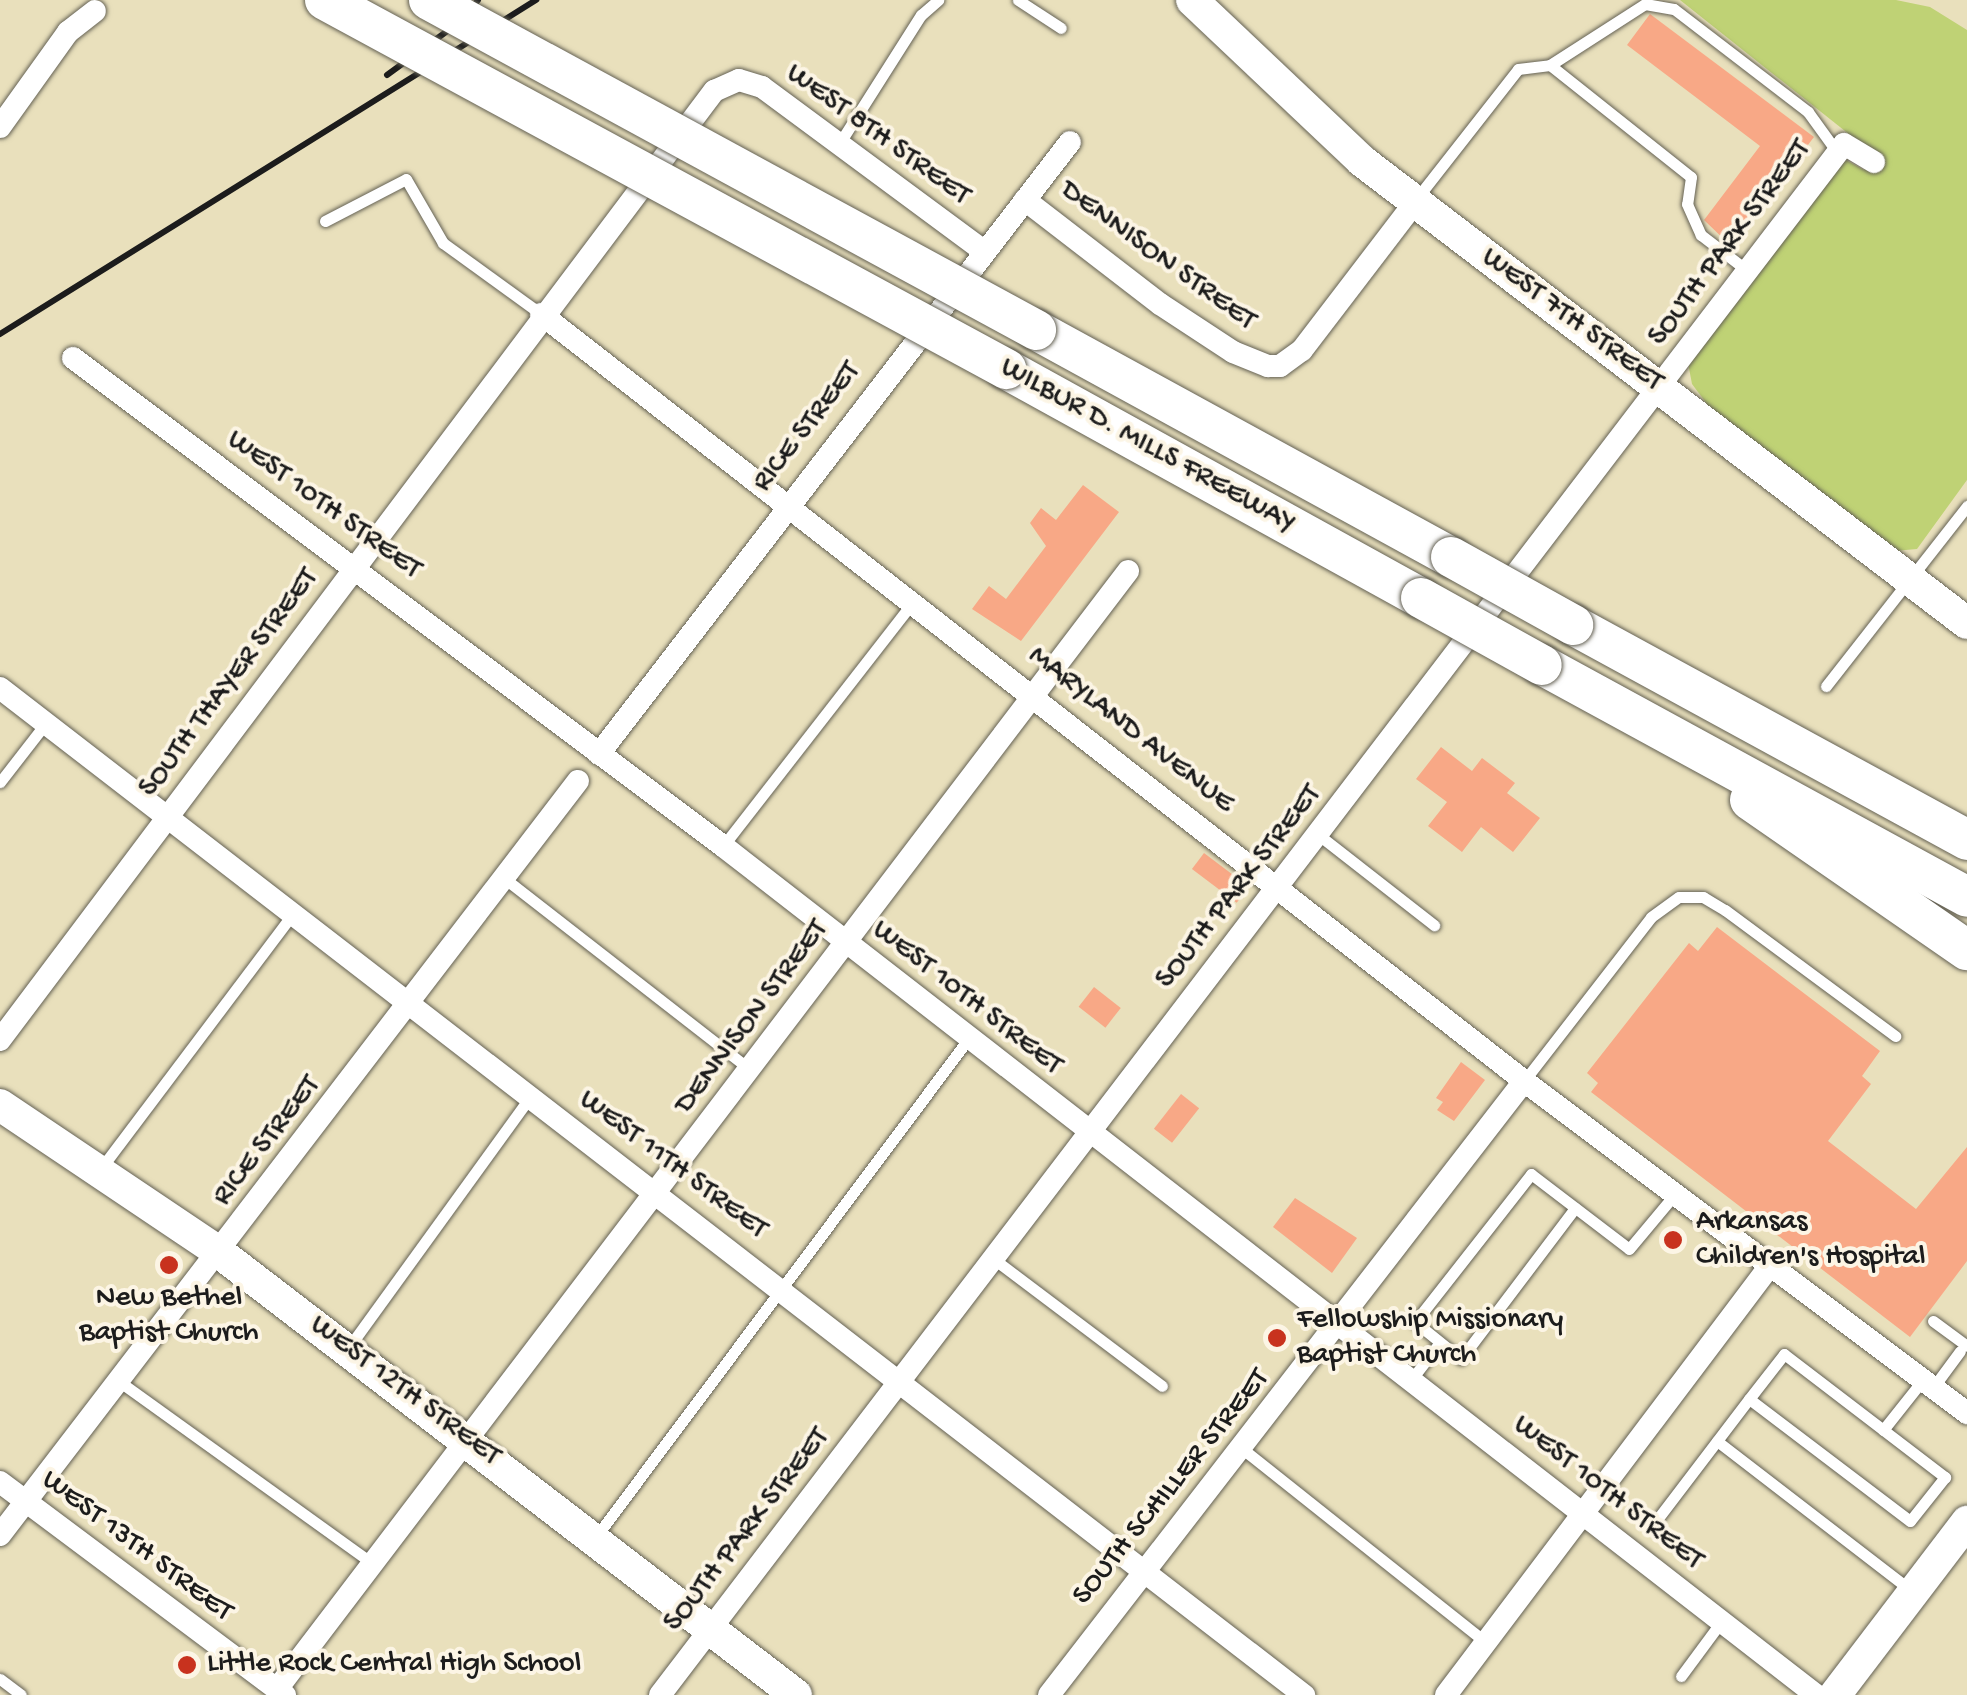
<!DOCTYPE html>
<html>
<head>
<meta charset="utf-8">
<style>
  body { margin:0 }
  #map { position:relative; width:1967px; height:1695px; overflow:hidden; background:#e9e0bc; font-family:"Gochi Hand",sans-serif }
  div>[style] { position:absolute }
  [style*='--x'] { left:calc(var(--x)*1px); top:calc(var(--y)*1px); width:calc(var(--w)*1px); rotate:calc(var(--a)*1deg) }
  .green>* { inset:0; background:#bfd275 }
  .building>* { inset:0; background:#f8a886; transform-origin:0 0 }
  .roads { filter:drop-shadow(0 0 2px #646154) drop-shadow(0 0 2px #646154) }
  .lane>* { height:11px; margin:-5.5px; padding:0 5.5px; transform-origin:5.5px; border-radius:5.5px; background:#fff }
  .street>* { height:22px; margin:-11px; padding:0 11px; transform-origin:11px; border-radius:11px; background:#fff }
  .secondary>* { height:32px; margin:-16px; padding:0 16px; transform-origin:16px; border-radius:16px; background:#fff }
  .highway>* { height:40px; margin:-20px; padding:0 20px; transform-origin:20px; border-radius:20px; background:#fff }
  .rail>* { height:6px; margin:-3px; padding:0 3px; transform-origin:3px; border-radius:3px; background:#1c1c1c }
  .bridges { filter:drop-shadow(0 0 2px #646154) drop-shadow(0 0 2px #646154) }
  .highway-bridge>* { height:40px; margin:-20px; padding:0 20px; transform-origin:20px; border-radius:20px; background:#fff }
  .dots>* { width:28px; height:28px; translate:-50% -50%; box-sizing:border-box; border:5px solid #fcf5e5; border-radius:50% }
  span { translate:-50% -50%; white-space:nowrap; text-align:center; line-height:1.15; -webkit-text-stroke:8px #fcf5e5; paint-order:stroke }
  .street-label { font-size:30px; color:#1c1c1c }
  .poi-label { font-size:30px; color:#1c1c1c }
  .left { translate:0 -50%; text-align:left }
</style>
</head>
<body>
<div id="map">
  <div class="green">
    <i style="clip-path:polygon(1680px 0,1896px 0,1930px 7px,1967px 30px,1967px 480px,1917px 549px,1894px 551px,1716px 416px,1692px 384px,1688px 363px,1844px 159px,1864px 170px,1879px 158px)"></i>
  </div>
  <div class="building">
    <i style="clip-path:polygon(1650px 14px,1814px 137px,1731px 246px,1704px 220px,1760px 146px,1627px 45px)"></i>
    <i style="clip-path:polygon(1083px 485px,1119px 512px,1021px 641px,972px 609px,989px 586px,1006px 599px,1046px 546px,1030px 523px,1041px 508px,1056px 520px)"></i>
    <i style="clip-path:polygon(1441px 747px,1472px 771px,1482px 758px,1515px 783px,1507px 793px,1540px 818px,1513px 852px,1481px 827px,1462px 852px,1428px 826px,1447px 802px,1416px 779px)"></i>
    <i style="left:1204px;top:853px;width:56px;height:20px;rotate:37deg"></i>
    <i style="clip-path:polygon(1717px 927px,1880px 1051px,1862px 1076px,1871px 1084px,1828px 1141px,1916px 1209px,1967px 1147px,1967px 1261px,1910px 1337px,1591px 1092px,1598px 1083px,1587px 1073px,1689px 943px,1698px 951px)"></i>
    <i style="left:1094px;top:987px;width:34px;height:25px;rotate:38deg"></i>
    <i style="clip-path:polygon(1461px 1062px,1485px 1080px,1454px 1121px,1437px 1110px,1443px 1102px,1436px 1098px)"></i>
    <i style="left:1181px;top:1094px;width:23px;height:44px;rotate:38deg"></i>
    <i style="clip-path:polygon(1295px 1198px,1357px 1238px,1332px 1273px,1273px 1227px)"></i>
  </div>
  <div class="roads">
    <div class="lane">
      <i style="--x:1018;--y:0;--w:51;--a:33.1"></i>
      <i style="--x:1550;--y:65;--w:113;--a:-32.7"></i>
      <i style="--x:1645;--y:4;--w:29;--a:10"></i>
      <i style="--x:1674;--y:9;--w:169;--a:37.5"></i>
      <i style="--x:1808;--y:112;--w:49;--a:54.1"></i>
      <i style="--x:839;--y:144;--w:153;--a:-57.6"></i>
      <i style="--x:921;--y:15;--w:23;--a:-41"></i>
      <i style="--x:1417;--y:198;--w:164;--a:-51.9"></i>
      <i style="--x:1518;--y:69;--w:32;--a:-7"></i>
      <i style="--x:1550;--y:65;--w:180;--a:38.5"></i>
      <i style="--x:1691;--y:177;--w:27;--a:98"></i>
      <i style="--x:1687;--y:204;--w:34;--a:66"></i>
      <i style="--x:1701;--y:235;--w:59;--a:37.5"></i>
      <i style="--x:325;--y:221;--w:91;--a:-27.4"></i>
      <i style="--x:406;--y:179;--w:74;--a:60"></i>
      <i style="--x:443;--y:243;--w:121;--a:35.9"></i>
      <i style="--x:1826;--y:686;--w:229;--a:-51.9"></i>
      <i style="--x:0;--y:782;--w:75;--a:-52.1"></i>
      <i style="--x:1320;--y:836;--w:145;--a:38"></i>
      <i style="--x:723;--y:846;--w:309;--a:-52.1"></i>
      <i style="--x:504;--y:878;--w:314;--a:37.9"></i>
      <i style="--x:1524;--y:1081;--w:207;--a:-52.2"></i>
      <i style="--x:1651;--y:917;--w:34;--a:-36"></i>
      <i style="--x:1679;--y:897;--w:24;--a:0"></i>
      <i style="--x:1703;--y:897;--w:26;--a:31"></i>
      <i style="--x:1725;--y:910;--w:212;--a:36.5"></i>
      <i style="--x:102;--y:1167;--w:321;--a:-53"></i>
      <i style="--x:1575;--y:1208;--w:189;--a:127.1"></i>
      <i style="--x:1461;--y:1359;--w:59;--a:-141.2"></i>
      <i style="--x:1415;--y:1322;--w:188;--a:-51.9"></i>
      <i style="--x:1531;--y:1174;--w:123;--a:37.4"></i>
      <i style="--x:1629;--y:1249;--w:72;--a:-50.1"></i>
      <i style="--x:995;--y:1260;--w:209;--a:37"></i>
      <i style="--x:1933;--y:1321;--w:42;--a:36.3"></i>
      <i style="--x:349;--y:1347;--w:310;--a:-54.1"></i>
      <i style="--x:1411;--y:1380;--w:44;--a:-52.4"></i>
      <i style="--x:120;--y:1382;--w:310;--a:35.7"></i>
      <i style="--x:1932;--y:1389;--w:47;--a:-53.6"></i>
      <i style="--x:1883;--y:1430;--w:63;--a:-51.5"></i>
      <i style="--x:1717;--y:1441;--w:246;--a:37.6"></i>
      <i style="--x:1244;--y:1450;--w:308;--a:38.5"></i>
      <i style="--x:1659;--y:1517;--w:148;--a:-52.7"></i>
      <i style="--x:1749;--y:1399;--w:57;--a:-52.1"></i>
      <i style="--x:1784;--y:1354;--w:203;--a:37.4"></i>
      <i style="--x:1945;--y:1477;--w:56;--a:128.5"></i>
      <i style="--x:1910;--y:1521;--w:202;--a:-142.8"></i>
      <i style="--x:595;--y:1538;--w:624;--a:-53.2"></i>
      <i style="--x:1681;--y:1676;--w:67;--a:-53.5"></i>
      <i style="--x:0;--y:1679;--w:26;--a:37"></i>
    </div>
    <div class="street">
      <i style="--x:0;--y:127;--w:117;--a:-54.4"></i>
      <i style="--x:68;--y:32;--w:34;--a:-38"></i>
      <i style="--x:1025;--y:200;--w:170;--a:37.6"></i>
      <i style="--x:1160;--y:304;--w:87;--a:33.3"></i>
      <i style="--x:1233;--y:352;--w:38;--a:22"></i>
      <i style="--x:1268;--y:366;--w:12;--a:0"></i>
      <i style="--x:1280;--y:366;--w:27;--a:-36"></i>
      <i style="--x:1302;--y:350;--w:186;--a:-52.6"></i>
      <i style="--x:541;--y:314;--w:1247;--a:37.96"></i>
      <i style="--x:1524;--y:1081;--w:554;--a:36.85"></i>
      <i style="--x:73;--y:358;--w:813;--a:36.9"></i>
      <i style="--x:723;--y:846;--w:1384;--a:37.84"></i>
      <i style="--x:0;--y:688;--w:1648;--a:37.68"></i>
      <i style="--x:599;--y:754;--w:772;--a:-52.42"></i>
      <i style="--x:0;--y:1040;--w:1188;--a:-53.04"></i>
      <i style="--x:714;--y:91;--w:27;--a:-24"></i>
      <i style="--x:739;--y:80;--w:24;--a:17"></i>
      <i style="--x:762;--y:87;--w:276;--a:36.5"></i>
      <i style="--x:0;--y:1482;--w:356;--a:36.8"></i>
      <i style="--x:0;--y:1535;--w:950;--a:-52.53"></i>
      <i style="--x:277;--y:1689;--w:1405;--a:-52.72"></i>
      <i style="--x:660;--y:1695;--w:1951;--a:-52.64"></i>
      <i style="--x:1844;--y:144;--w:35;--a:31"></i>
      <i style="--x:1049;--y:1695;--w:776;--a:-52.27"></i>
      <i style="--x:1446;--y:1695;--w:536;--a:-52.96"></i>
    </div>
    <div class="secondary">
      <i style="--x:1192;--y:0;--w:234;--a:43.4"></i>
      <i style="--x:1362;--y:161;--w:761;--a:37.37"></i>
      <i style="--x:0;--y:1105;--w:265;--a:33.9"></i>
      <i style="--x:220;--y:1253;--w:726;--a:37.5"></i>
      <i style="--x:1835;--y:1695;--w:218;--a:-52.7"></i>
    </div>
    <div class="highway">
      <i style="--x:1036;--y:330;--w:473;--a:28.7"></i>
      <i style="--x:1006;--y:369;--w:474;--a:28.9"></i>
      <i style="--x:1573;--y:625;--w:449;--a:28.6"></i>
      <i style="--x:1542;--y:665;--w:484;--a:28.6"></i>
      <i style="--x:1750;--y:800;--w:264;--a:34.7"></i>
    </div>
  </div>
  <div class="rail">
    <i style="--x:387;--y:75;--w:92;--a:-36.1"></i>
    <i style="--x:461;--y:21;--w:27;--a:-51"></i>
    <i style="--x:0;--y:334;--w:632;--a:-31.93"></i>
  </div>
  <div class="bridges">
    <div class="highway-bridge">
      <i style="--x:325;--y:0;--w:775;--a:28.45"></i>
      <i style="--x:429;--y:0;--w:691;--a:28.53"></i>
      <i style="--x:1451;--y:557;--w:140;--a:29.1"></i>
      <i style="--x:1421;--y:598;--w:138;--a:29"></i>
    </div>
  </div>
  <div class="dots">
    <i style="left:1673px;top:1240px;background:#c8321e"></i>
    <i style="left:169px;top:1265px;background:#c8321e"></i>
    <i style="left:1277px;top:1338px;background:#c8321e"></i>
    <i style="left:187px;top:1665px;background:#c8321e"></i>
  </div>
  <div class="street-label">
    <span style="left:877px;top:136px;rotate:36deg">WEST 8TH STREET</span>
    <span style="left:1731px;top:244px;rotate:-53deg">SOUTH PARK STREET</span>
    <span style="left:1157px;top:257px;rotate:36deg">DENNISON STREET</span>
    <span style="left:1571px;top:321px;rotate:37deg">WEST 7TH STREET</span>
    <span style="left:808px;top:428px;rotate:-52deg">RICE STREET</span>
    <span style="left:1147px;top:447px;rotate:29deg">WILBUR D. MILLS FREEWAY</span>
    <span style="left:323px;top:506px;rotate:36deg">WEST 10TH STREET</span>
    <span style="left:230px;top:684px;rotate:-53deg">SOUTH THAYER STREET</span>
    <span style="left:1130px;top:731px;rotate:38deg">MARYLAND AVENUE</span>
    <span style="left:1240px;top:888px;rotate:-52deg">SOUTH PARK STREET</span>
    <span style="left:966px;top:999px;rotate:38deg">WEST 10TH STREET</span>
    <span style="left:753px;top:1018px;rotate:-53deg">DENNISON STREET</span>
    <span style="left:268px;top:1142px;rotate:-52deg">RICE STREET</span>
    <span style="left:672px;top:1166px;rotate:37deg">WEST 11TH STREET</span>
    <span style="left:404px;top:1392px;rotate:37deg">WEST 12TH STREET</span>
    <span style="left:1172px;top:1488px;rotate:-51deg">SOUTH SCHILLER STREET</span>
    <span style="left:1607px;top:1494px;rotate:38deg">WEST 10TH STREET</span>
    <span style="left:748px;top:1531px;rotate:-52deg">SOUTH PARK STREET</span>
    <span style="left:136px;top:1547px;rotate:37deg">WEST 13TH STREET</span>
  </div>
  <div class="poi-label">
    <span class="left" style="left:1696px;top:1240px">Arkansas<br>Children's Hospital</span>
    <span style="left:169px;top:1316px">New Bethel<br>Baptist Church</span>
    <span class="left" style="left:1297px;top:1338px">Fellowship Missionary<br>Baptist Church</span>
    <span class="left" style="left:207px;top:1665px">Little Rock Central High School</span>
  </div>
</div>
</body>
</html>
